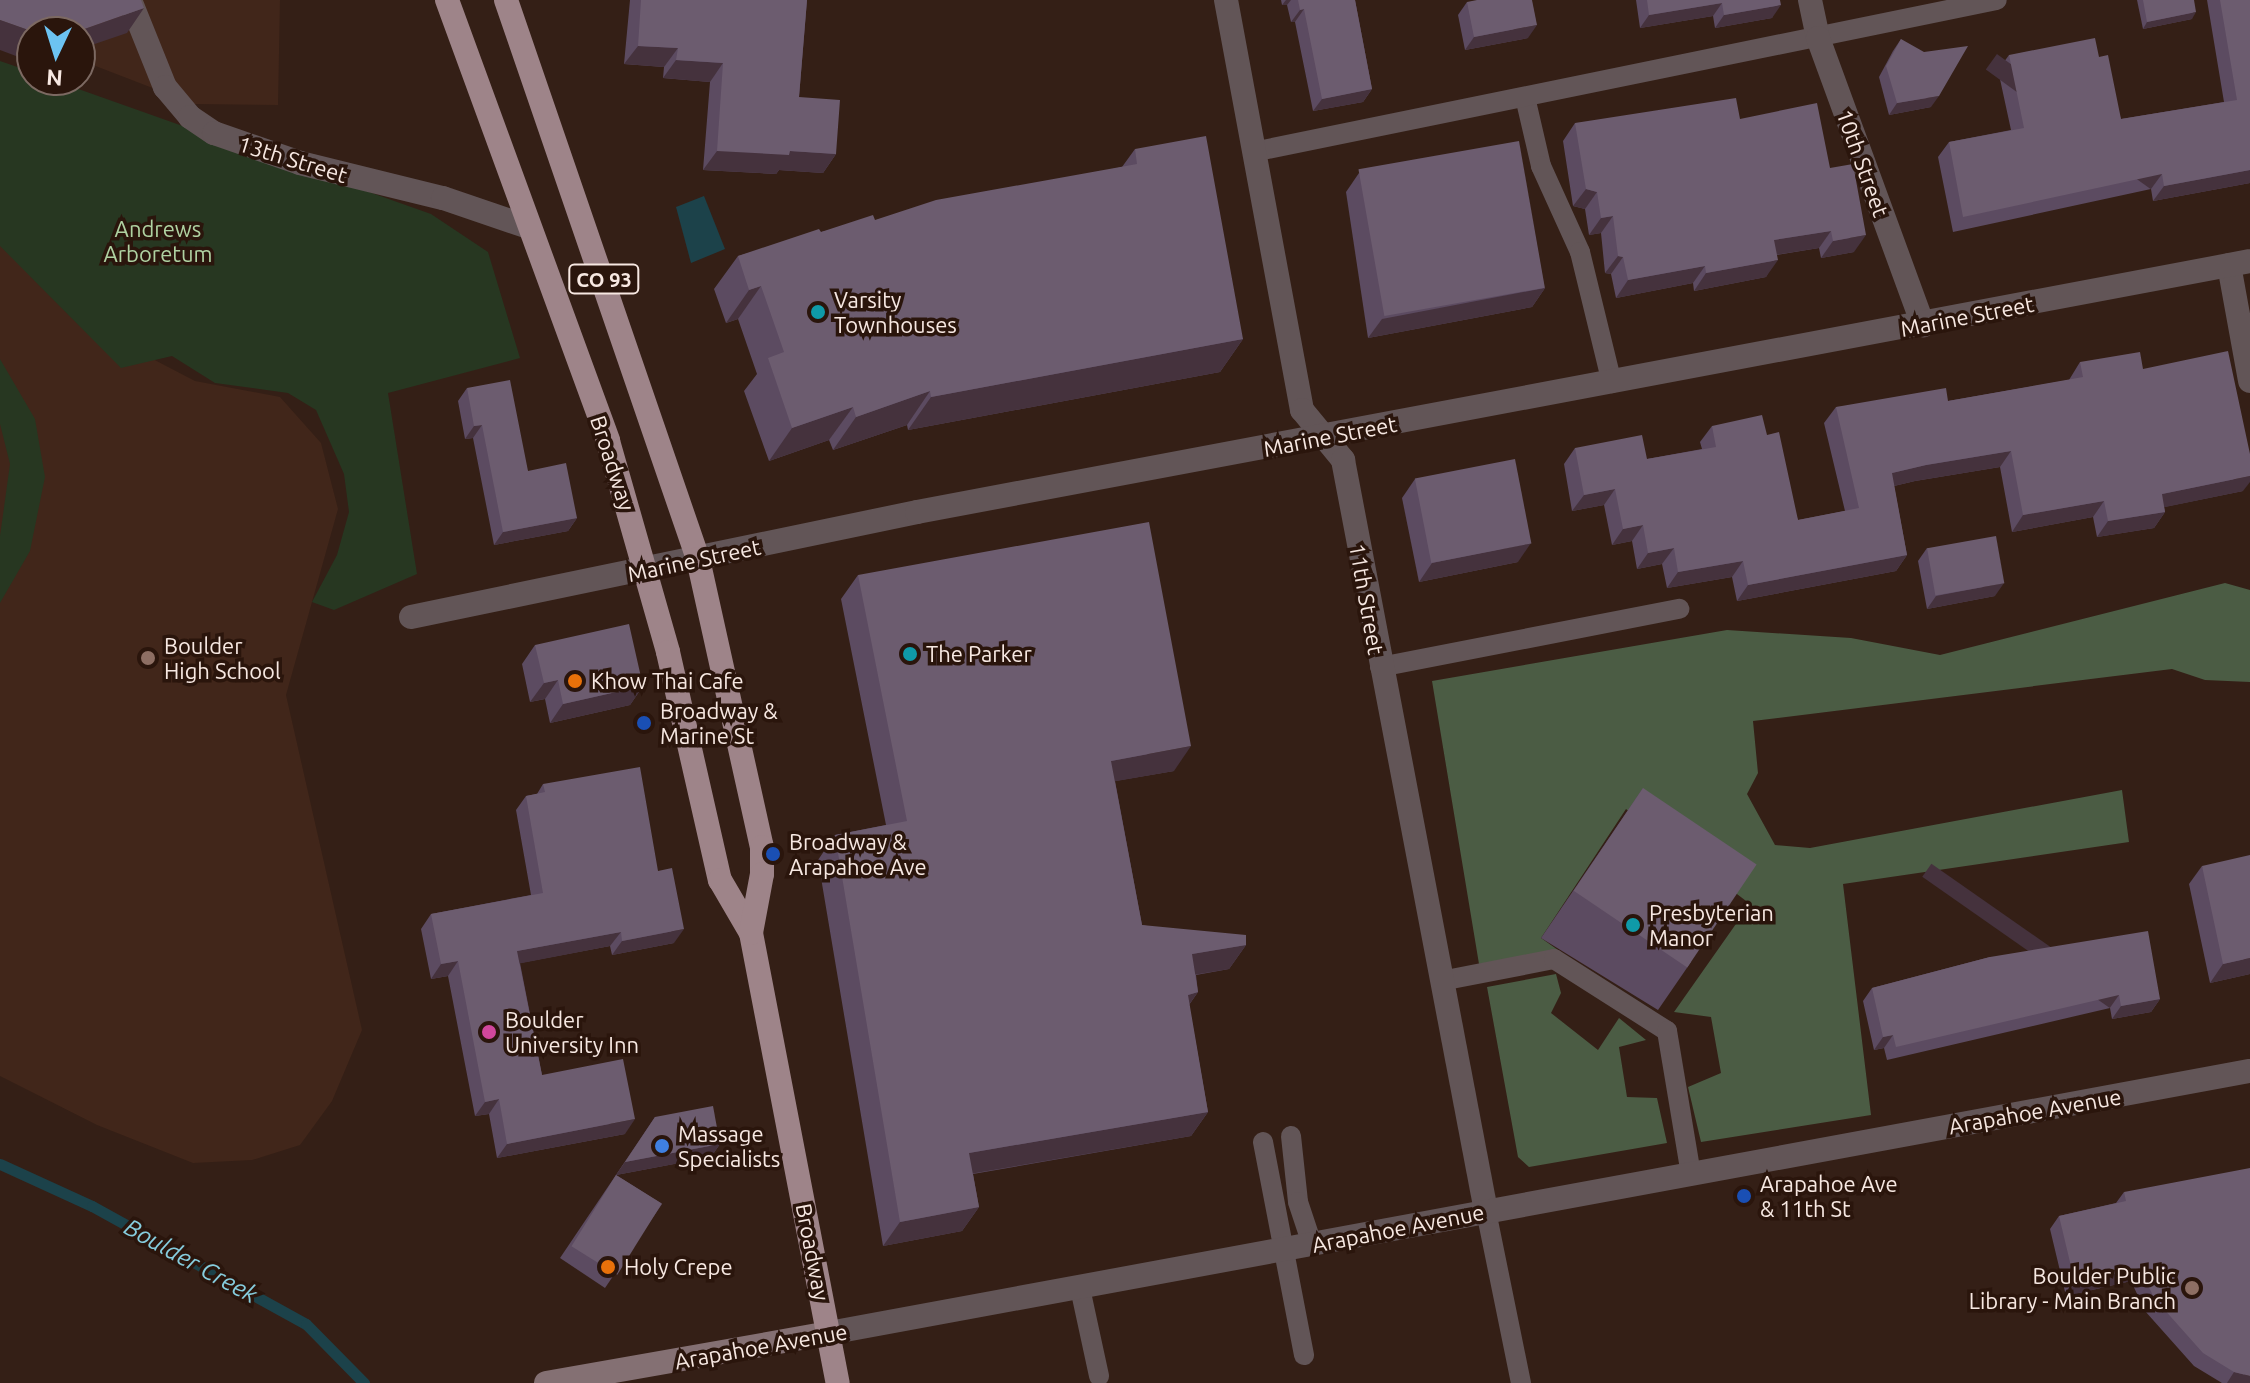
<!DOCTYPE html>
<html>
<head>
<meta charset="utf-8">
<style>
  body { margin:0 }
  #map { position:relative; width:2250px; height:1383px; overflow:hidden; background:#341f16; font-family:Ubuntu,sans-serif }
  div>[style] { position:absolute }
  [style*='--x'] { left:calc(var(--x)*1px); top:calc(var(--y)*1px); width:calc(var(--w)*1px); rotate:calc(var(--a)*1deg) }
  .built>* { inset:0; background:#41261a }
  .green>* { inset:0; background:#273721 }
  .forest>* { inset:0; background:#4b5c44 }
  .water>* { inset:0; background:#1c424a }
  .stream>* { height:11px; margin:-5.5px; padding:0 5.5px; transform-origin:5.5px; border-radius:5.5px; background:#1c424a }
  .service>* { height:20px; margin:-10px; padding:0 10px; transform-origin:10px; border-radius:10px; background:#625557 }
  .minor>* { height:24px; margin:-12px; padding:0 12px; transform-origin:12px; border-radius:12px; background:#625557 }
  .tertiary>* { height:24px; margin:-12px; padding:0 12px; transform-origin:12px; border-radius:12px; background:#625557 }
  .secondary>* { height:24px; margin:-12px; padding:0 12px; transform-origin:12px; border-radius:12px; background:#847073 }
  .primary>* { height:24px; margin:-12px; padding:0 12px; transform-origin:12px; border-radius:12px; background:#9e8489 }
  .wall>* { inset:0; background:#5c4b61 }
  .shaded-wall>* { inset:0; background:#45323d; transform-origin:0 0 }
  .building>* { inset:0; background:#6c5c6f; transform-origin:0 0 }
  .dots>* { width:22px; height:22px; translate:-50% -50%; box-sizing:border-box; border:4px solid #2a150c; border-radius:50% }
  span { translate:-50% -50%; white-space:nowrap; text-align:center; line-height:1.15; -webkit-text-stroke:7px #2a150c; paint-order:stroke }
  .shield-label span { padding:2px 6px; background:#2a150c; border:2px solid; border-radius:6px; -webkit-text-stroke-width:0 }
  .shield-label { font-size:20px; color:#f7e8e2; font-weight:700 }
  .street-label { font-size:22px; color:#f7e8e2 }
  .park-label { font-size:22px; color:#afd2a2 }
  .poi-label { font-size:22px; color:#f7e8e2 }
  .left { translate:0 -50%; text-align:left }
  .right { translate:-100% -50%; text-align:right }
  .water-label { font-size:24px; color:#86cdde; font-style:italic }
  .north { position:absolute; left:16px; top:16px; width:80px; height:80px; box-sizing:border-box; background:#2a150c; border:2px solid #7c6962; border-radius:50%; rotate:184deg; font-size:22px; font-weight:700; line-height:32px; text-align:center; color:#f7e8e2 }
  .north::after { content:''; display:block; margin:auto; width:28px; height:36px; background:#6cc3f2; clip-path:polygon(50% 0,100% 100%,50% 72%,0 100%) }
</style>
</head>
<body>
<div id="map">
  <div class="built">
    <i style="clip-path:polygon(0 0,280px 0,278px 105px,194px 104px,80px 60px,80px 32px,32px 32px)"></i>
    <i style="clip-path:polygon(0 213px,124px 344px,195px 381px,280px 397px,321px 443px,338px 509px,286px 695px,362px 1030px,332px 1101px,300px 1145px,252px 1160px,193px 1163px,97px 1125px,0 1076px)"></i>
  </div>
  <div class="green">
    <i style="clip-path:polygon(0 61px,32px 72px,32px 80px,53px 80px,431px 214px,488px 252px,520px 358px,388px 393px,417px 574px,334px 610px,312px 602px,337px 555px,349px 512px,344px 474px,316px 410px,288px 393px,215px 383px,172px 356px,121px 368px,0 246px)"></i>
    <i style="clip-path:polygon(0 359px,35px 419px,45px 477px,30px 551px,0 603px,0 536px,10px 464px,0 424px)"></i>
  </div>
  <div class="forest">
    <i style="clip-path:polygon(2225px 583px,2250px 590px,2250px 682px,2205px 680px,2172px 669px,1753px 721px,1758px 773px,1747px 794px,1775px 845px,1810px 848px,2122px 790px,2129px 842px,1843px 884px,1871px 1115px,1701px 1142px,1688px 1087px,1721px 1073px,1711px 1017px,1674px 1012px,1750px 904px,1626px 809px,1541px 938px,1558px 950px,1479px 964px,1432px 681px,1727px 630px,1851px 638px,1940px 655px)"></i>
    <i style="clip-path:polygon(1556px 974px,1561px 993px,1551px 1013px,1598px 1050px,1619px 1018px,1646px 1040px,1619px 1047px,1627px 1097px,1657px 1098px,1667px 1143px,1529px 1167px,1518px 1157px,1487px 987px)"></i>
  </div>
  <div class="water">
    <i style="clip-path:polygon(704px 196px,725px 249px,691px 263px,676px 207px)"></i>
  </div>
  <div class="stream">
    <i style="--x:0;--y:1164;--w:101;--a:24.5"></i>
    <i style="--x:92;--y:1206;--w:244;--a:28.9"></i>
    <i style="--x:306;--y:1324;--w:83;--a:45.5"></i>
  </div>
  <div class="service">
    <i style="--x:1525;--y:97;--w:71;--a:76.9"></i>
    <i style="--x:1541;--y:166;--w:94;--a:65.6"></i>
    <i style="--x:1580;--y:252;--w:135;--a:76.3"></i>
    <i style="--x:1253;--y:152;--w:759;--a:-11.55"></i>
    <i style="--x:1380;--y:667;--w:305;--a:-11"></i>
    <i style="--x:1441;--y:981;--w:115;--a:-11"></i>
    <i style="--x:1554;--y:959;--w:134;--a:32.5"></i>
    <i style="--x:1667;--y:1031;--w:145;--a:80.5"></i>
    <i style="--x:1291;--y:1136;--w:66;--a:83.9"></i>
    <i style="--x:1298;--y:1202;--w:44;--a:71.6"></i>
    <i style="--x:1263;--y:1142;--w:217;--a:79.1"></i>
    <i style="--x:1486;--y:1211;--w:176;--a:78.5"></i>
    <i style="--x:1080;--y:1288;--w:90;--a:77.8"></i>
  </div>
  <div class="minor">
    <i style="--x:130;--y:0;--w:94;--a:68.1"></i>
    <i style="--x:165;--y:87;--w:39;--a:50"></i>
    <i style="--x:190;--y:117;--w:29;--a:34"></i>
    <i style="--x:214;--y:133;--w:91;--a:19.2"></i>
    <i style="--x:300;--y:163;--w:147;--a:13.8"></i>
    <i style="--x:443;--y:198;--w:90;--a:18.8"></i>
    <i style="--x:1226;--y:0;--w:417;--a:79.5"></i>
    <i style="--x:1302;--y:410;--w:65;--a:50.6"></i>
    <i style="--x:1343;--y:460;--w:764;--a:79.22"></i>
    <i style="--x:1810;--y:0;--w:39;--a:78"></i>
    <i style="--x:1818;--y:38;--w:306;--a:69.9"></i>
    <i style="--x:2229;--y:265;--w:118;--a:79.7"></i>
    <i style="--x:411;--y:617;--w:517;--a:-11.72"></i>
    <i style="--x:917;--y:512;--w:1356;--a:-10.66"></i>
  </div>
  <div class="tertiary">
    <i style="--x:829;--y:1333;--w:1445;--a:-10.45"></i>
  </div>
  <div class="secondary">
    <i style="--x:546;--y:1383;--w:287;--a:-10"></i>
  </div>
  <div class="primary">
    <i style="--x:447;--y:0;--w:469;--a:69.9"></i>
    <i style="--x:608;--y:441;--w:219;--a:74.1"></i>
    <i style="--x:668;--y:652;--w:234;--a:77.2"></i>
    <i style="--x:720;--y:880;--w:61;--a:59.7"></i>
    <i style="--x:751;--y:933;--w:458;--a:79.1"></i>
    <i style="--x:506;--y:0;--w:591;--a:71.04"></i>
    <i style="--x:698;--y:559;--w:295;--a:77.5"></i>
    <i style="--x:762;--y:847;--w:27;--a:90"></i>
    <i style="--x:762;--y:874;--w:60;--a:100.6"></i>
  </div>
  <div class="wall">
    <i style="clip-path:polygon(630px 0,807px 0,799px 97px,836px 154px,823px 173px,779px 170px,776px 174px,703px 170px,710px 82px,663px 78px,664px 67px,624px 64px)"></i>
    <i style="clip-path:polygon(1281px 0,1355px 0,1372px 89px,1363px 102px,1313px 111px,1295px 22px,1291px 22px,1287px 5px,1282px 5px)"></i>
    <i style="clip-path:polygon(1636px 0,1780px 0,1772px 18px,1715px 28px,1713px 16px,1640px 28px)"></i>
    <i style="clip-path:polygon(2137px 0,2194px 0,2192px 19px,2143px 29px)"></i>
    <i style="clip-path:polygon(2207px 0,2250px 0,2250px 183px,2153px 201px,2151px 189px,1953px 232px,1938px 157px,1949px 142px,2011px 130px,1998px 70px,2009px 55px,2099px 57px,2121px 119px,2224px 102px)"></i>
    <i style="clip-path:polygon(1467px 2px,1528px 38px,1465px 50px,1458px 15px)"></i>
    <i style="clip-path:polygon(1901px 39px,1931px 107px,1889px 115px,1879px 77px,1893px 51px)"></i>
    <i style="clip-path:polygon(1740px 119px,1830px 168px,1854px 252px,1821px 258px,1819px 248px,1777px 255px,1766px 277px,1694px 291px,1693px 283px,1616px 298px,1611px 274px,1605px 273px,1601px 233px,1589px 235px,1585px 209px,1573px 206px,1563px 141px,1575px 123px)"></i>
    <i style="clip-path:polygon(1135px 149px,1243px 339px,1220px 372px,908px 430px,907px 425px,833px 450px,829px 440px,769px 461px,744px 391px,757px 374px,738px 319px,726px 323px,714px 289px,738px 256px,821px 232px,1122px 167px)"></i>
    <i style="clip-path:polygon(1359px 173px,1545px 288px,1532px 307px,1368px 338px,1346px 192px)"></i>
    <i style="clip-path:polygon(2080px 362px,2143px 369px,2243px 491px,2164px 507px,2165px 512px,2154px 528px,2097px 537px,2093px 517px,2012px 532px,2000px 467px,1915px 481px,1894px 486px,1907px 555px,1896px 571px,1737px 601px,1732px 577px,1667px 588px,1662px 564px,1637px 569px,1632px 541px,1612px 545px,1604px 505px,1572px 511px,1564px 464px,1575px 448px,1647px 459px,1702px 449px,1700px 442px,1712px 426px,1767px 435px,1798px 520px,1845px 511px,1824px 423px,1836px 407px,1948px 401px,2069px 380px)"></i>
    <i style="clip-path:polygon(467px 388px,528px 471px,577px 518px,568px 531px,494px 545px,473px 438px,465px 439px,458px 401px)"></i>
    <i style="clip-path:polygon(1415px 479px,1518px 562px,1419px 582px,1402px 498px)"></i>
    <i style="clip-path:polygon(1927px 548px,1995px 596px,1927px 609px,1918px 561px)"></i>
    <i style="clip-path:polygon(858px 575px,1174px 771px,1115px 781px,1142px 925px,1246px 945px,1229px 969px,1196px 975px,1198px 992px,1189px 1005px,1208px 1112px,1191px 1136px,973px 1174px,979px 1207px,962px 1231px,883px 1246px,818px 860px,835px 835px,886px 825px,841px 599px)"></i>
    <i style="clip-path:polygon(535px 645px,643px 686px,630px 705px,550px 723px,545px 699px,530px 702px,522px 664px)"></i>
    <i style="clip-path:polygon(543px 784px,658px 871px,674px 943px,612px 955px,610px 946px,520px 963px,542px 1075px,625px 1134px,497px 1158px,489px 1114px,475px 1116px,448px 976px,431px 979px,421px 929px,431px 914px,531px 895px,516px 810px,526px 796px,537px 794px)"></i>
    <i style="clip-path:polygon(1643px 788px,1691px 962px,1658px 1010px,1541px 938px)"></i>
    <i style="clip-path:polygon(2202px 866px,2250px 974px,2210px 983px,2189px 884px)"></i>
    <i style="clip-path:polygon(1990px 957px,2160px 999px,2151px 1012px,2112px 1019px,2110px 1008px,1887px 1060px,1884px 1048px,1874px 1050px,1863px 1001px,1872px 988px)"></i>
    <i style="clip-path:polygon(655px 1117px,720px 1144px,711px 1157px,616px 1175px,662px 1204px,605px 1288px,560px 1258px)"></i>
    <i style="clip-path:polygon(2124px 1192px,2250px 1383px,2222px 1383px,2194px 1366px,2145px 1311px,2131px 1281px,2066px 1296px,2050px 1229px,2059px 1216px,2116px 1203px)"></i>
  </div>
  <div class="shaded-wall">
    <i style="clip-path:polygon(1286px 0,1291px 0,1287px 5px,1282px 5px)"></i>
    <i style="clip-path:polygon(1722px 3px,1713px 16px,1640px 28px,1649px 15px)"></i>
    <i style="clip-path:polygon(1781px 5px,1772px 18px,1715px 28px,1724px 15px)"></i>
    <i style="clip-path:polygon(144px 8px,127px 33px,80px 49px,80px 32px,76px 32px)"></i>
    <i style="clip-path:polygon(1304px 9px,1295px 22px,1291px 22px,1300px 10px)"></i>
    <i style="clip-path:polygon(2196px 12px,2192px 19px,2143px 29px,2147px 22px)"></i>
    <i style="clip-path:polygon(0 20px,34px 32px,32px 32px,32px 62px,0 50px)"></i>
    <i style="clip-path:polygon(1537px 25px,1528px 38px,1465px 50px,1474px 37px)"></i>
    <i style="clip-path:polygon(638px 46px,678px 48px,664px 67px,624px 64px)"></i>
    <i style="clip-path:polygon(676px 60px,723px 63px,710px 82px,663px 78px)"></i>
    <i style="clip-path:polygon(1372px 89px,1363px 102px,1313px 111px,1322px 99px)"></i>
    <i style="clip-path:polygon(1939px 96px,1931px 107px,1889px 115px,1897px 103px)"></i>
    <i style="clip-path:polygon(717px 151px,790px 151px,836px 154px,823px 173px,779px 170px,776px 174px,703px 170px)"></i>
    <i style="clip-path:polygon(2250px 170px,2250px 183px,2153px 201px,2164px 186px)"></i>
    <i style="left:2162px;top:174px;width:19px;height:204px;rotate:126deg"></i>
    <i style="clip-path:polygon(1586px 189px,1597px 192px,1585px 209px,1573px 206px)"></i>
    <i style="clip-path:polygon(1613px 216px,1601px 233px,1589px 235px,1601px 218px)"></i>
    <i style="clip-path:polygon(1831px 231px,1819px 248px,1762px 257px,1774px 240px)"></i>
    <i style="clip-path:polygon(1866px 235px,1854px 252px,1821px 258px,1833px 241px)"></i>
    <i style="clip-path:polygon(1618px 256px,1623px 257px,1611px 274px,1605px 273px)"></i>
    <i style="clip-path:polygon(1778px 260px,1766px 277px,1694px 291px,1706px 273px)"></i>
    <i style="clip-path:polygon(1705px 266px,1693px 283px,1616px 298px,1628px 280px)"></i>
    <i style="clip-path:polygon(761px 286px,738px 319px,726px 323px,749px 290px)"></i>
    <i style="clip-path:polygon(1545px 288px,1532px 307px,1368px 338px,1382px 319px)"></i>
    <i style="clip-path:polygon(1243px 339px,1220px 372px,908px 430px,931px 397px)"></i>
    <i style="clip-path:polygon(930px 391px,907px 425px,833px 450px,856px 417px)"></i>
    <i style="clip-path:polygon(853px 407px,829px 440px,769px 461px,792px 428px)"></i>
    <i style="clip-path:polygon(482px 425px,473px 438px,465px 439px,474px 426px)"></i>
    <i style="clip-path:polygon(2011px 451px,2000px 467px,1915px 481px,1881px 489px,1892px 473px,1926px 465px)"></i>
    <i style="clip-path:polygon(2250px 476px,2250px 482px,2243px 491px,2151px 510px,2162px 494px)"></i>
    <i style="clip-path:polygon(1615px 489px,1604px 505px,1572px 511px,1584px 495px)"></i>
    <i style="clip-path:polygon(2104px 501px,2093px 517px,2012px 532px,2023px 515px)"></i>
    <i style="clip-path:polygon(2165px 512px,2154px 528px,2097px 537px,2108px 521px)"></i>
    <i style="clip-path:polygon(577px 518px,568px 531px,494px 545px,503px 532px)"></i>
    <i style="clip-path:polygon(1643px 525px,1632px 541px,1612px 545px,1623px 529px)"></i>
    <i style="clip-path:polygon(1531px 543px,1518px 562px,1419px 582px,1432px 563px)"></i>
    <i style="clip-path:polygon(1674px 548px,1662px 564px,1637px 569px,1648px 553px)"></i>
    <i style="clip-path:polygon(1907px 555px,1896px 571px,1737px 601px,1748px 585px)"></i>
    <i style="clip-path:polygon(1743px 561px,1732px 577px,1667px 588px,1678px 572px)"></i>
    <i style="clip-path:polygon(2004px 583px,1995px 596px,1927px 609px,1936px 596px)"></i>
    <i style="clip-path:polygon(558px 680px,545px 699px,530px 702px,544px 683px)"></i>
    <i style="clip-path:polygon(643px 686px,630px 705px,550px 723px,563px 704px)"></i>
    <i style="clip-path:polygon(1191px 746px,1174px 771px,1094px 785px,1111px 761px)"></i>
    <i style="clip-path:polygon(684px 929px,674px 943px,612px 955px,622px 941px)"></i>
    <i style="clip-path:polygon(621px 932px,610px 946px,507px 966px,517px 951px)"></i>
    <i style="clip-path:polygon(1246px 945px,1229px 969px,1175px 978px,1192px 954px)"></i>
    <i style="clip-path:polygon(2250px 958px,2250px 974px,2210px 983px,2223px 964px)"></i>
    <i style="clip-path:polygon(458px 961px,448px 976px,431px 979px,441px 964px)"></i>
    <i style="clip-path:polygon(1198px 992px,1181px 1016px,1188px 995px)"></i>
    <i style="left:2119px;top:995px;width:16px;height:229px;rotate:125deg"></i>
    <i style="clip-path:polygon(2160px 999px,2151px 1012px,2112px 1019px,2121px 1006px)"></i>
    <i style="clip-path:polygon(1893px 1035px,1884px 1048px,1874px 1050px,1883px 1037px)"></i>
    <i style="clip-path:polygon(499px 1099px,489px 1114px,475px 1116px,485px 1102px)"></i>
    <i style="clip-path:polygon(1208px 1112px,1191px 1136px,952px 1177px,969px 1153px)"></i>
    <i style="clip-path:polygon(635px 1119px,625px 1134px,497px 1158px,507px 1144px)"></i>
    <i style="clip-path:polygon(720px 1144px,711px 1157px,616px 1175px,625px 1162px)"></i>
    <i style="clip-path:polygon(979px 1207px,962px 1231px,883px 1246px,900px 1222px)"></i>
    <i style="clip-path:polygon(2140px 1268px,2131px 1281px,2066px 1296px,2075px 1283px)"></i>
    <i style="clip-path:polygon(2234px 1372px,2250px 1376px,2250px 1383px,2227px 1383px)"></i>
  </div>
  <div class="building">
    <i style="clip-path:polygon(0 0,141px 0,144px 8px,76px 32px,34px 32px,0 20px)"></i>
    <i style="clip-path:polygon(641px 0,807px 0,799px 97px,840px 100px,836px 154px,790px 151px,789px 155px,717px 151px,723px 63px,676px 60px,678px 48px,638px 46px)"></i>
    <i style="clip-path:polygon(1298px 0,1355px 0,1372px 89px,1322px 99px,1304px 9px,1300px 10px)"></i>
    <i style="clip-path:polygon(1477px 0,1532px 0,1537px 25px,1474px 37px,1467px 2px)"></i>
    <i style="clip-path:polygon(1647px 0,1780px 0,1781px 5px,1724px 15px,1722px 3px,1649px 15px)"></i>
    <i style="clip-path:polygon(2143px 0,2194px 0,2196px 12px,2147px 22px)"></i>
    <i style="clip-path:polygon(2220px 0,2250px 0,2250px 170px,2164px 186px,2162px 174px,1963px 217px,1949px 142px,2024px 128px,2009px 55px,2095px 38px,2099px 57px,2108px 55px,2121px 119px,2237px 100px)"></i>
    <i style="clip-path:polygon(1901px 39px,1924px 52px,1968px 46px,1939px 96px,1897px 103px,1886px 66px)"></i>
    <i style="clip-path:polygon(1736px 98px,1740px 119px,1817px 103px,1830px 168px,1853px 164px,1866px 235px,1833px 241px,1831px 231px,1774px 240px,1778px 260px,1706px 273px,1705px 266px,1628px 280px,1623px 257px,1618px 256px,1613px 216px,1601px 218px,1597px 192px,1586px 189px,1575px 123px)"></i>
    <i style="clip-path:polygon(1206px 136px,1243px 339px,931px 397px,930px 391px,856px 417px,853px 407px,792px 428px,768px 358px,784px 352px,761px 286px,749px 290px,738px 256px,819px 229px,821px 232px,873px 215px,875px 220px,936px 200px,1137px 164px,1135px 149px)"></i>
    <i style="left:1519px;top:141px;width:149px;height:163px;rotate:80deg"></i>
    <i style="clip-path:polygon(2228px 351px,2250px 454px,2250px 476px,2162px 494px,2165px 512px,2108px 521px,2104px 501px,2023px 515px,2011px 451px,1926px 465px,1892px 473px,1907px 555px,1748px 585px,1743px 561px,1678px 572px,1674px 548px,1648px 553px,1643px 525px,1623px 529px,1615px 489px,1584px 495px,1575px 448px,1642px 435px,1647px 459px,1716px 447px,1712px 426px,1762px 415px,1767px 435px,1779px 432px,1798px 520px,1859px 508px,1836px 407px,1946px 388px,1948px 401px,2083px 377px,2080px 362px,2140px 352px,2143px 369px)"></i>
    <i style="clip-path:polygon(510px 380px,528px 471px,566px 463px,577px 518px,503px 532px,482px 425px,474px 426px,467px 388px)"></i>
    <i style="left:1515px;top:459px;width:86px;height:102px;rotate:79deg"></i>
    <i style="clip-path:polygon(1149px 522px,1191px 746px,1111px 761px,1142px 925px,1246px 935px,1246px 945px,1192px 954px,1198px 992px,1188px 995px,1208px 1112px,969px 1153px,979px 1207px,900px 1222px,835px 835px,907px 821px,858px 575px)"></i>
    <i style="left:1996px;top:536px;width:48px;height:70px;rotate:80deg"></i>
    <i style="clip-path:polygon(629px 624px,643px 686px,563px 704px,558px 680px,544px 683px,535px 645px)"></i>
    <i style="clip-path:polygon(640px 767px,658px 871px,672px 868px,684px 929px,622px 941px,621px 932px,517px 951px,542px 1075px,623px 1059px,635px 1119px,507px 1144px,499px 1099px,485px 1102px,458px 961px,441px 964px,431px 914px,543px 893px,526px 796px,545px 792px,543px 784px)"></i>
    <i style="left:1643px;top:788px;width:137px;height:124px;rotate:34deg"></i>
    <i style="clip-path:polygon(2250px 855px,2250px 958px,2223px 964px,2202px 866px)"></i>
    <i style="clip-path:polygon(2148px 931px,2160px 999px,2121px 1006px,2119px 995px,1896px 1047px,1893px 1035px,1883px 1037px,1872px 988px,1990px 957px)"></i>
    <i style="clip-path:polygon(713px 1106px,720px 1144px,625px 1162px,655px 1117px)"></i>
    <i style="clip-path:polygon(2250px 1168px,2250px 1376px,2234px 1372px,2203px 1353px,2154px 1298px,2140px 1268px,2075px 1283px,2059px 1216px,2126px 1201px,2124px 1192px)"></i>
    <i style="left:616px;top:1175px;width:54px;height:84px;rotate:32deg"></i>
  </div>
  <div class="dots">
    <i style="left:818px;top:312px;background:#0f9aa8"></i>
    <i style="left:910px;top:654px;background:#0f9aa8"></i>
    <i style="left:148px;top:658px;background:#8d6e63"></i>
    <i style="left:575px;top:681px;background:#e8710a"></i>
    <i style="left:644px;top:723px;background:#1a4fb4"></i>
    <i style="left:773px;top:854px;background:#1a4fb4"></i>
    <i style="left:1633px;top:925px;background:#0f9aa8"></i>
    <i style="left:489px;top:1032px;background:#d1479c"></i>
    <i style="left:662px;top:1146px;background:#3f7fe0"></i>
    <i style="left:1744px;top:1196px;background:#1a4fb4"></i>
    <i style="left:608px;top:1267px;background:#e8710a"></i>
    <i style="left:2192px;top:1288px;background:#8d6e63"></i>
  </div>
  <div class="shield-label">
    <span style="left:604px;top:279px">CO 93</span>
  </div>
  <div class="street-label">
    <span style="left:293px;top:159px;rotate:17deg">13th Street</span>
    <span style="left:1863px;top:163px;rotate:70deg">10th Street</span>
    <span style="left:1967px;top:316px;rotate:-11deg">Marine Street</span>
    <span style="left:1330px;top:436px;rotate:-11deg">Marine Street</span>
    <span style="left:613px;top:463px;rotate:72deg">Broadway</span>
    <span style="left:694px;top:560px;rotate:-12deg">Marine Street</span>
    <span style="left:1367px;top:599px;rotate:80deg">11th Street</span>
    <span style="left:2035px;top:1111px;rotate:-10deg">Arapahoe Avenue</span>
    <span style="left:1398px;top:1228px;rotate:-11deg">Arapahoe Avenue</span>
    <span style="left:813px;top:1252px;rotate:79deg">Broadway</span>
    <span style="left:761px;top:1346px;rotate:-10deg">Arapahoe Avenue</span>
  </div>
  <div class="park-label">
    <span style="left:158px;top:241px">Andrews<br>Arboretum</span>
  </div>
  <div class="poi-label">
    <span class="left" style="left:834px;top:312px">Varsity<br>Townhouses</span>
    <span class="left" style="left:164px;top:658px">Boulder<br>High School</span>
    <span class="left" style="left:926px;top:654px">The Parker</span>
    <span class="left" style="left:591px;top:681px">Khow Thai Cafe</span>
    <span class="left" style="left:660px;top:723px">Broadway &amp;<br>Marine St</span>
    <span class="left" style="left:789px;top:854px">Broadway &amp;<br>Arapahoe Ave</span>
    <span class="left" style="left:1649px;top:925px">Presbyterian<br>Manor</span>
    <span class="left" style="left:505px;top:1032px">Boulder<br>University Inn</span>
    <span class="left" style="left:678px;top:1146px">Massage<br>Specialists</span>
    <span class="left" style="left:1760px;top:1196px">Arapahoe Ave<br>&amp; 11th St</span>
    <span class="left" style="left:624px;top:1267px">Holy Crepe</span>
    <span class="right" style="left:2176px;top:1288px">Boulder Public<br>Library - Main Branch</span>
  </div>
  <div class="water-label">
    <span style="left:191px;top:1261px;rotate:29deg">Boulder Creek</span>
  </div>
  <div class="north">N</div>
</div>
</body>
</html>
